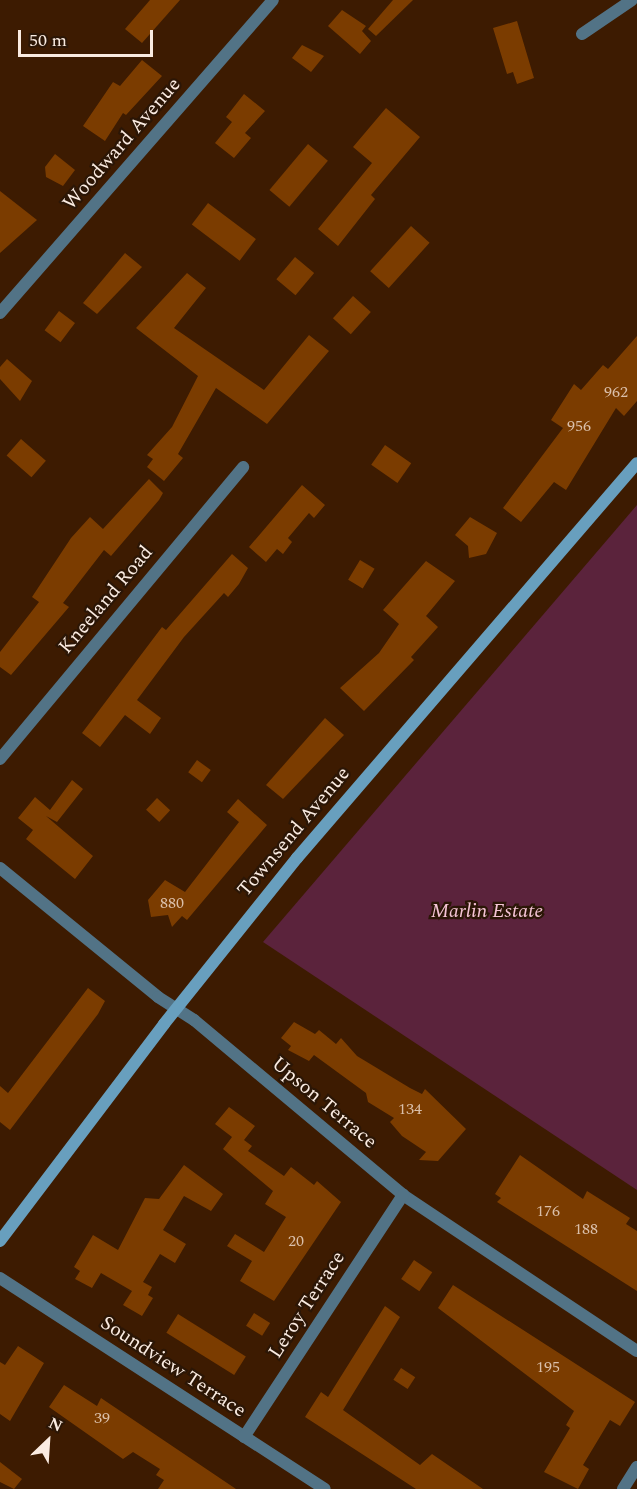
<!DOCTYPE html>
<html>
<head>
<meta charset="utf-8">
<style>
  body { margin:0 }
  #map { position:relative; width:637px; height:1489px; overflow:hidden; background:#3d1b01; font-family:Spectral,serif }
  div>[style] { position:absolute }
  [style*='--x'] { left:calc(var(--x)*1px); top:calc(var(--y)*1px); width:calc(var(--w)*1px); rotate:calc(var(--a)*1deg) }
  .green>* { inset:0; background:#5b233c }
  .building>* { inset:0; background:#7b3c00; transform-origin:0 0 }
  .street>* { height:12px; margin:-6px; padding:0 6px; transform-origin:6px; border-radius:6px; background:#527386 }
  .secondary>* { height:12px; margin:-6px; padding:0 6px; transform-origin:6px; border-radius:6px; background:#689fbe }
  span { translate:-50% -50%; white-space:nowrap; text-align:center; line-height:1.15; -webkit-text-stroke:4.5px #2b1606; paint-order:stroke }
  .number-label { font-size:16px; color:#dabfa9 }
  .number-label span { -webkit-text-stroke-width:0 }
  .street-label { font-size:20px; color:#faebe1 }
  .park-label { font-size:20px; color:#f5c4d6; font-style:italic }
  .north { position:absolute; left:18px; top:1411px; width:60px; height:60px; -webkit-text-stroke:4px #2b1606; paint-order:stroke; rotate:25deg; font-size:16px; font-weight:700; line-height:24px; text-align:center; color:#faebe1 }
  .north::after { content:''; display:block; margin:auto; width:21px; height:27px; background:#faebe1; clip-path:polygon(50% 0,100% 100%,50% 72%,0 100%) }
  .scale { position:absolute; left:18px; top:30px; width:135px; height:27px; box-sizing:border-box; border:3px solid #faebe1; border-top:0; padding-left:8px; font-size:18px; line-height:21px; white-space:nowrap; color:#faebe1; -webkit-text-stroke:4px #2b1606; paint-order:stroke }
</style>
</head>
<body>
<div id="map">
  <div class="green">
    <i style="clip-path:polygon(637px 505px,637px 1190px,263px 942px)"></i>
  </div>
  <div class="building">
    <i style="clip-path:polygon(150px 0,180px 0,142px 43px,125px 29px)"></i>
    <i style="clip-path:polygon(393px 0,413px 0,376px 36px,368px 29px)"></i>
    <i style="clip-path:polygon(342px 10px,366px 26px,362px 31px,371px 41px,360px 54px,328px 26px)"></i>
    <i style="clip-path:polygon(517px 21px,534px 78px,517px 84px,513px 72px,507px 74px,493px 28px)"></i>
    <i style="clip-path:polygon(302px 45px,324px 56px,311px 72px,292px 58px)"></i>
    <i style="clip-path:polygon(142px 60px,162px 76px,126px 115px,123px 113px,105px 141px,83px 126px,113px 82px,120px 86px)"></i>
    <i style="clip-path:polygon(244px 94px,265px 111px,245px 133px,251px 138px,234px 158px,215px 143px,232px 122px,226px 117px)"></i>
    <i style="clip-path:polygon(386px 108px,420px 137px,371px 195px,375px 199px,338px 246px,318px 229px,372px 163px,353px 147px)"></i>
    <i style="left:308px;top:144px;width:26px;height:60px;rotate:40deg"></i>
    <i style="clip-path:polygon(55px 154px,75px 170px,63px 186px,46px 177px,45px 167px)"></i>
    <i style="clip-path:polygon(0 191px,37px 220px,0 253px)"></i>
    <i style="left:208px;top:203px;width:60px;height:27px;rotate:37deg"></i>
    <i style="left:411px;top:226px;width:25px;height:61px;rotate:42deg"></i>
    <i style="clip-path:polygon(125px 253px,142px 267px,97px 314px,83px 303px)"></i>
    <i style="left:295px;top:257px;width:25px;height:29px;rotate:40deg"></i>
    <i style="clip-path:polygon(187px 273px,206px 288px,174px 328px,264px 390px,309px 335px,329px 351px,267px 424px,216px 388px,178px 454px,183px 458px,164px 481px,147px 467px,153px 459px,147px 455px,172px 427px,198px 376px,136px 328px)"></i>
    <i style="left:353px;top:296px;width:24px;height:30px;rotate:42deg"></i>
    <i style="left:59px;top:311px;width:20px;height:24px;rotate:37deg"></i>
    <i style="clip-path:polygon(637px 336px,637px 401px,624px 416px,616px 408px,566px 490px,554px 482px,521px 522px,503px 508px,563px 428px,551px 420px,574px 384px,581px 390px,603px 365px,608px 369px)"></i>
    <i style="clip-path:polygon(7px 359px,32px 381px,20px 401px,0 379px,0 367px)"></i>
    <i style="left:21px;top:439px;width:33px;height:22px;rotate:41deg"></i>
    <i style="left:385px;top:445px;width:32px;height:24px;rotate:35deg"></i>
    <i style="clip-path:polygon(149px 479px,163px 493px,159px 500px,111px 556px,104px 550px,63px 603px,69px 607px,11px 675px,0 667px,0 652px,39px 602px,32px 597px,71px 538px,90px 517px,103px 529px)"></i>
    <i style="clip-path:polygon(302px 485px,325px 505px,314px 518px,309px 513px,288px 538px,292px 542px,283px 554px,277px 549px,266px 562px,249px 547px)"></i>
    <i style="clip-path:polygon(470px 517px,497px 533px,486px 554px,469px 558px,468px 546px,455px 535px)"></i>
    <i style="clip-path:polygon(232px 554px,248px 568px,239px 584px,228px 597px,224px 593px,184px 637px,137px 700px,161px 718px,150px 734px,125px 715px,100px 747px,82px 733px,162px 627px,166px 630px)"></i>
    <i style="left:360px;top:560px;width:17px;height:23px;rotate:31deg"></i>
    <i style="clip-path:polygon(426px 561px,455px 581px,426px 616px,438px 627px,411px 657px,414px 660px,364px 711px,340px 688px,379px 653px,399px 624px,383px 610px)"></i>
    <i style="clip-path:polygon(325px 718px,344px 735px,283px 799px,266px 785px)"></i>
    <i style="left:197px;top:760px;width:17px;height:15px;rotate:36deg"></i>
    <i style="clip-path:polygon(72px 780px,83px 789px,57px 822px,46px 816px,93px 856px,75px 879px,26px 839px,33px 830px,18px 818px,35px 797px,50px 810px)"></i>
    <i style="left:157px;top:798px;width:18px;height:16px;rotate:43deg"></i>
    <i style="clip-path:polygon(238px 799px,267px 825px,187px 920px,182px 916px,172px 927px,168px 915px,151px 917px,148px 900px,165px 880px,185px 892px,239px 822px,227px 812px)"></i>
    <i style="clip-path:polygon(88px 988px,105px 1001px,98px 1014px,10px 1130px,0 1122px,0 1086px,8px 1093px)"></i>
    <i style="clip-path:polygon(294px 1022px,315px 1034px,319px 1030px,336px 1044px,341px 1038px,357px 1056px,410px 1088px,422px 1094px,425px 1089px,466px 1129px,438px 1161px,419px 1160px,426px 1152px,402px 1136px,390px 1122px,394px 1118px,368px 1102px,366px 1093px,314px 1055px,309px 1061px,288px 1050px,291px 1046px,281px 1038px)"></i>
    <i style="clip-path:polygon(229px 1107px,255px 1126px,244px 1140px,252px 1146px,248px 1151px,284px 1176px,291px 1167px,314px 1185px,317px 1181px,341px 1202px,274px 1301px,240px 1281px,252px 1261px,227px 1246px,235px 1234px,264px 1252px,286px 1217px,265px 1204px,273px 1191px,223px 1149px,232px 1137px,215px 1124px)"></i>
    <i style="clip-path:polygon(520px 1155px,583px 1199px,587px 1191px,630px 1218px,626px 1224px,637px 1231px,637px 1291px,497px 1202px,501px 1198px,495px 1194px)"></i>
    <i style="clip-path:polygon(184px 1165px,223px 1194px,211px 1211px,184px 1196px,163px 1230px,186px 1244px,175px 1263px,160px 1254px,143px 1282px,152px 1287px,148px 1295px,153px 1298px,142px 1316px,123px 1305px,132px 1291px,101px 1273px,92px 1288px,75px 1279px,80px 1271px,74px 1267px,93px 1235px,118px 1250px,145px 1198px,159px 1199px)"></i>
    <i style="left:414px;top:1260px;width:22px;height:23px;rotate:34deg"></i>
    <i style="clip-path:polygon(453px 1285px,635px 1402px,620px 1426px,610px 1420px,583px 1465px,589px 1469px,578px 1489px,544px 1472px,570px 1428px,566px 1425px,574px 1411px,438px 1308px)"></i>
    <i style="clip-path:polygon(385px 1306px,400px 1317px,343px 1410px,420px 1465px,432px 1454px,483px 1489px,416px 1489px,305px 1417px,321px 1392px,328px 1397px)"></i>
    <i style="left:254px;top:1313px;width:19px;height:15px;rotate:32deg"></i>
    <i style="left:178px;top:1314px;width:80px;height:22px;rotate:32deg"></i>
    <i style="clip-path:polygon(18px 1346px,44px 1363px,10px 1421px,0 1414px,0 1362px,5px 1365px)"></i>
    <i style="left:401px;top:1368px;width:17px;height:14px;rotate:33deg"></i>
    <i style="clip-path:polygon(64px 1385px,97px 1406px,101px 1398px,236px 1489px,158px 1489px,164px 1480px,156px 1475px,160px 1469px,133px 1452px,123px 1459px,49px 1407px)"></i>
    <i style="clip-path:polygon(0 1462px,22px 1479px,14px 1489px,0 1482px)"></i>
  </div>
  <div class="street">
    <i style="--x:582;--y:34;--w:60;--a:-34.2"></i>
    <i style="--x:0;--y:313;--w:415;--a:-48.9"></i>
    <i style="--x:0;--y:759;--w:380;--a:-50.2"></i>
    <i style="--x:0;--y:868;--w:204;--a:39.2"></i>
    <i style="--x:158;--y:997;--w:43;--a:32.6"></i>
    <i style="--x:194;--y:1020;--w:273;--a:39.9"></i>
    <i style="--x:403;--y:1195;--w:281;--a:33.7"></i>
    <i style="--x:0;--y:1278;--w:387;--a:33"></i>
    <i style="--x:244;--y:1437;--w:290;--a:-56.7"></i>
    <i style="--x:623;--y:1489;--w:26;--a:-58"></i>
  </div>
  <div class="secondary">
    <i style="--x:0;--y:1241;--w:272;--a:-52.9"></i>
    <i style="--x:164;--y:1024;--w:213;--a:-51.3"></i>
    <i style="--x:297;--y:858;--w:521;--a:-49.28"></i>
  </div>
  <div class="number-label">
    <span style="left:616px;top:392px">962</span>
    <span style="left:579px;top:426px">956</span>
    <span style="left:172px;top:903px">880</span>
    <span style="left:410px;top:1109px">134</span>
    <span style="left:548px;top:1211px">176</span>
    <span style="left:586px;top:1229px">188</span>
    <span style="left:296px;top:1241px">20</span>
    <span style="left:548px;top:1367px">195</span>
    <span style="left:102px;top:1418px">39</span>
  </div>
  <div class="street-label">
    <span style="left:122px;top:144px;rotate:-49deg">Woodward Avenue</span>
    <span style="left:106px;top:600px;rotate:-50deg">Kneeland Road</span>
    <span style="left:294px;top:832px;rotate:-50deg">Townsend Avenue</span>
    <span style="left:324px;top:1103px;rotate:40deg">Upson Terrace</span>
    <span style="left:307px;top:1305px;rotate:-57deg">Leroy Terrace</span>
    <span style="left:173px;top:1367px;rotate:33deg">Soundview Terrace</span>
  </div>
  <div class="park-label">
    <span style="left:487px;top:911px">Marlin Estate</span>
  </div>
  <div class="north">N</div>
  <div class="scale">50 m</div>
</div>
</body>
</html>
